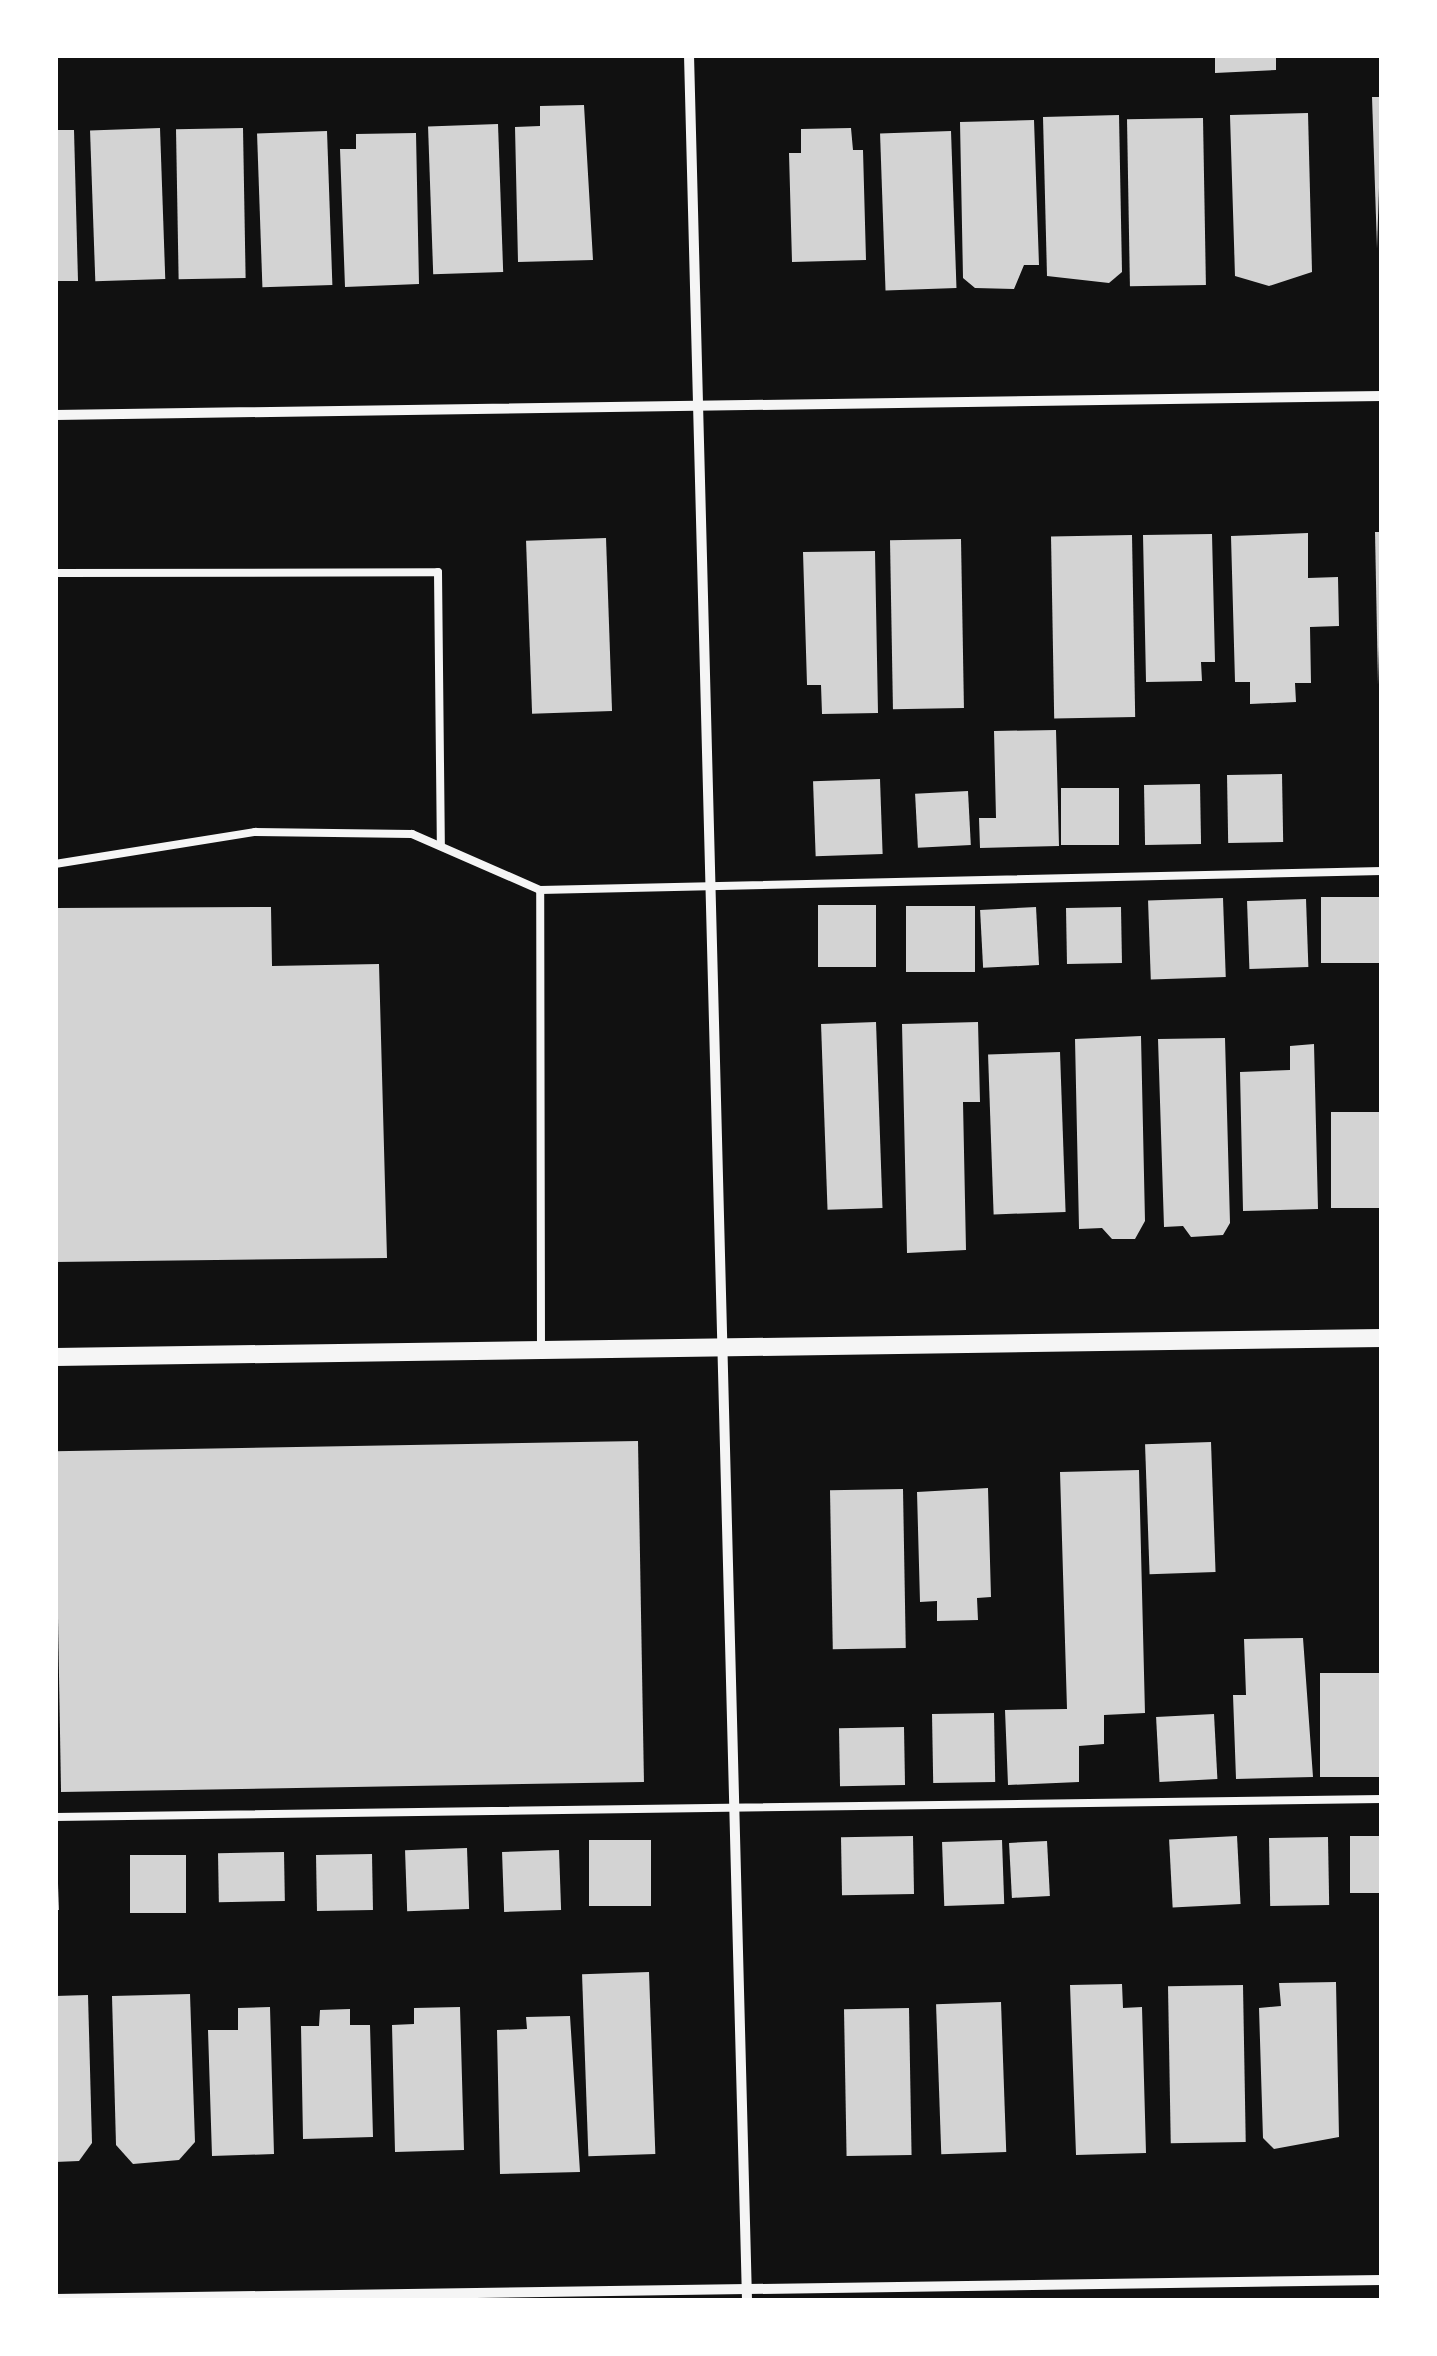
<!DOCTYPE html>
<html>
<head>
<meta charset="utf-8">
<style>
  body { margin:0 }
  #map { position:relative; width:1437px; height:2356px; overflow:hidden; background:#111; font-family:Cabin,sans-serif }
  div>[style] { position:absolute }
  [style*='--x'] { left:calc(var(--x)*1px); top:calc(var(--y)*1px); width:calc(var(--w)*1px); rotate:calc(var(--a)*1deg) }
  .building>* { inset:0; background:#d3d3d3; transform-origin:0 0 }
  .service>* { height:8px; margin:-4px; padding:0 4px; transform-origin:4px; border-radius:4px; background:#f5f5f5 }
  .minor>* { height:10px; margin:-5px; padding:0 5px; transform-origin:5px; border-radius:5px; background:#f5f5f5 }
  .tertiary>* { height:18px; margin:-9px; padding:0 9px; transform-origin:9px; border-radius:9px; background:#f5f5f5 }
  span { translate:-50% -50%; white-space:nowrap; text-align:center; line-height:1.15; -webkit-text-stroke:8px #fff; paint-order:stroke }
  .frame { position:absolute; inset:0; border:58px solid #fff; pointer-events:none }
</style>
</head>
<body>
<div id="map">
  <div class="building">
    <i style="clip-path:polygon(1215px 55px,1276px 55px,1276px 70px,1215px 73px)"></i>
    <i style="clip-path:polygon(1372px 97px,1382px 97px,1377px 248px)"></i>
    <i style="clip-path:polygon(584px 105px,593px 260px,518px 262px,515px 127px,540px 126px,540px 106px)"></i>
    <i style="clip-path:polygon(1308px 113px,1312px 272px,1269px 286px,1235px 276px,1230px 115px)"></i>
    <i style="clip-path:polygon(1119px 115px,1122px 272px,1109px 283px,1047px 276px,1043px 117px)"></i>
    <i style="left:1203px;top:118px;width:167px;height:76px;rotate:89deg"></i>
    <i style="clip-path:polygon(1034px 120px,1039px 265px,1024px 265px,1014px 289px,975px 288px,963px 278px,960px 122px)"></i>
    <i style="left:498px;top:124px;width:148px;height:70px;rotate:88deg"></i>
    <i style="left:160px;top:128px;width:151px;height:70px;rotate:88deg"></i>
    <i style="left:243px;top:128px;width:150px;height:67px;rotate:89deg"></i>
    <i style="clip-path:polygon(851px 128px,853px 150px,863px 150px,866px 260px,792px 262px,789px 153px,801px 153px,801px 129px)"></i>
    <i style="clip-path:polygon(55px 130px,74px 130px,78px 281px,55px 281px)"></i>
    <i style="left:327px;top:131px;width:154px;height:70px;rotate:88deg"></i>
    <i style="left:951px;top:131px;width:157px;height:71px;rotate:88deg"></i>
    <i style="clip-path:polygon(416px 133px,419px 284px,345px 287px,340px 149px,356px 149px,356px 134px)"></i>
    <i style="clip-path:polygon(1375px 532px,1382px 532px,1378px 685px)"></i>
    <i style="clip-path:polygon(1308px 533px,1308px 578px,1338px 577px,1339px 626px,1310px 627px,1311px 683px,1295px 683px,1296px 702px,1250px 704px,1250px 682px,1235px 682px,1231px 536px)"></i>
    <i style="clip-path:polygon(1212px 534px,1215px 662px,1201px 662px,1202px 681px,1146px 682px,1143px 535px)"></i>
    <i style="left:1132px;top:535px;width:182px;height:81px;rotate:89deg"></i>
    <i style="left:606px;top:538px;width:173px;height:80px;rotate:88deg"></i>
    <i style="left:961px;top:539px;width:169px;height:71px;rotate:89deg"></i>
    <i style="clip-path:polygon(875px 551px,878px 713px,822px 714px,821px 685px,807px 685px,803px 552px)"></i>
    <i style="clip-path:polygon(1056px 730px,1059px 846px,980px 848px,979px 818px,996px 818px,994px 731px)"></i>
    <i style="left:1282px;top:774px;width:68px;height:55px;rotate:89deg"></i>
    <i style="left:880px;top:779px;width:75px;height:67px;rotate:88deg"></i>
    <i style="left:1200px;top:784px;width:60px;height:56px;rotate:89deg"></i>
    <i style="left:1119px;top:788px;width:57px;height:58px;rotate:90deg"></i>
    <i style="left:968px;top:791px;width:54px;height:53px;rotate:87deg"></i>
    <i style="left:1382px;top:897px;width:66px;height:61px;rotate:90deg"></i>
    <i style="left:1223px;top:898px;width:79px;height:75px;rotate:88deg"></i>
    <i style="left:1306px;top:899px;width:68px;height:59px;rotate:88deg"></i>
    <i style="left:876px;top:905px;width:62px;height:58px;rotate:90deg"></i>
    <i style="left:975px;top:906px;width:66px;height:69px;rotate:90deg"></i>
    <i style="clip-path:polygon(271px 907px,272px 966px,379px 964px,387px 1258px,55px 1262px,55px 908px)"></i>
    <i style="left:1036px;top:907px;width:58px;height:56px;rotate:87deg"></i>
    <i style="left:1121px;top:907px;width:56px;height:55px;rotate:89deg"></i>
    <i style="left:876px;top:1022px;width:186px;height:55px;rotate:88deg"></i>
    <i style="clip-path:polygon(978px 1022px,980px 1102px,963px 1102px,966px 1250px,907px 1253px,902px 1024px)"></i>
    <i style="clip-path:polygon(1141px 1036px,1145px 1221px,1135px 1239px,1112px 1239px,1102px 1228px,1079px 1229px,1075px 1039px)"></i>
    <i style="clip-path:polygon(1225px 1038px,1230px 1223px,1223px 1235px,1191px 1237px,1183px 1226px,1164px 1227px,1158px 1039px)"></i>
    <i style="clip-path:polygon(1314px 1044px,1318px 1209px,1243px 1211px,1240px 1072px,1290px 1070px,1290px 1046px)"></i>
    <i style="left:1060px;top:1052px;width:160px;height:72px;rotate:88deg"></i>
    <i style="left:1382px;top:1112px;width:96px;height:51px;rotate:90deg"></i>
    <i style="left:638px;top:1441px;width:341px;height:583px;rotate:89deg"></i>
    <i style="left:1211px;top:1442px;width:130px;height:66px;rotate:88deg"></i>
    <i style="clip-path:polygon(1139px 1470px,1145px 1713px,1104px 1715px,1104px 1744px,1079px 1746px,1079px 1782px,1008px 1785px,1005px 1710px,1067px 1709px,1060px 1472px)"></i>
    <i style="clip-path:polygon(988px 1488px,991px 1597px,977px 1598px,978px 1620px,937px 1621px,937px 1601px,920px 1602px,917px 1492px)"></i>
    <i style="left:903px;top:1489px;width:159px;height:73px;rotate:89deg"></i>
    <i style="clip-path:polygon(1303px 1638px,1313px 1777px,1236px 1779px,1233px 1695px,1246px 1695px,1244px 1639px)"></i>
    <i style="left:1382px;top:1673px;width:104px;height:62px;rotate:90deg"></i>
    <i style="left:994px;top:1713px;width:69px;height:62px;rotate:89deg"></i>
    <i style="left:1214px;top:1714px;width:65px;height:58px;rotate:87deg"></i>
    <i style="left:904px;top:1727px;width:58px;height:65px;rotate:89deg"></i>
    <i style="left:913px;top:1836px;width:58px;height:72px;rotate:89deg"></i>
    <i style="left:1237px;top:1836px;width:68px;height:68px;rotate:87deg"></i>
    <i style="left:1350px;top:1836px;width:32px;height:57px"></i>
    <i style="left:1328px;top:1837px;width:68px;height:59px;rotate:89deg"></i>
    <i style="left:589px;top:1840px;width:62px;height:66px"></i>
    <i style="left:1002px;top:1840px;width:64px;height:60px;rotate:88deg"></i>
    <i style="left:1047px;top:1841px;width:55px;height:38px;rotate:87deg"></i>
    <i style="left:467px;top:1848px;width:61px;height:62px;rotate:88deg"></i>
    <i style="left:559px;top:1850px;width:60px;height:57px;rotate:88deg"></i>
    <i style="left:284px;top:1852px;width:49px;height:66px;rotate:89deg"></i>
    <i style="left:372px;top:1854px;width:56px;height:56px;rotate:89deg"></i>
    <i style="left:186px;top:1855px;width:58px;height:56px;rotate:90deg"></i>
    <i style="clip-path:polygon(55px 1884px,58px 1884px,59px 1910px,55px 1910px)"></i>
    <i style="left:649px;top:1972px;width:182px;height:67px;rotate:88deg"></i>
    <i style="clip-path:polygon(1336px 1982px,1339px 2137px,1274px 2149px,1263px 2138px,1259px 2008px,1281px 2006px,1279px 1983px)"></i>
    <i style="clip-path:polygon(1122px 1984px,1123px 2008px,1142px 2007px,1146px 2153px,1076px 2155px,1070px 1985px)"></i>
    <i style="left:1243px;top:1985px;width:157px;height:75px;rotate:89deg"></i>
    <i style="clip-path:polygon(190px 1994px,195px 2142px,179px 2160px,133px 2164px,116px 2145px,112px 1996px)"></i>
    <i style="clip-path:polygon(88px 1995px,92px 2143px,79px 2161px,55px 2162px,55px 1996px)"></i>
    <i style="left:1001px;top:2002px;width:150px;height:65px;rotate:88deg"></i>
    <i style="clip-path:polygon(270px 2007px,274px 2154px,212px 2156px,208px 2030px,238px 2030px,238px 2008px)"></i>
    <i style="clip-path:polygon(460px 2007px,464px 2150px,395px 2152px,392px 2025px,414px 2024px,414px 2008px)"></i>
    <i style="left:909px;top:2008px;width:147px;height:65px;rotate:89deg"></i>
    <i style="clip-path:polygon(350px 2009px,350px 2025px,370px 2025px,373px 2137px,303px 2139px,301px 2026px,319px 2026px,320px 2010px)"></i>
    <i style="clip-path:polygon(570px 2016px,580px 2172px,500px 2174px,497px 2030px,527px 2029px,526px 2017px)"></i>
  </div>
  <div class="service">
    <i style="--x:55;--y:573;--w:383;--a:-0.1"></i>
    <i style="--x:438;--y:572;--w:274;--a:89.4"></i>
    <i style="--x:55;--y:864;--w:203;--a:-9.1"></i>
    <i style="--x:255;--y:832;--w:157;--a:0.7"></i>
    <i style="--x:412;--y:834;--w:140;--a:23.6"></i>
    <i style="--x:541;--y:1349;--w:459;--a:-90.1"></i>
    <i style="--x:540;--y:890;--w:842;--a:-1.29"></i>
    <i style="--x:55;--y:1817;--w:1327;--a:-0.78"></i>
  </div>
  <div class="minor">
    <i style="--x:689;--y:55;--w:2247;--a:88.52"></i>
    <i style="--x:55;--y:415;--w:1327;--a:-0.82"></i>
    <i style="--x:55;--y:2299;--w:1327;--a:-0.82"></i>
  </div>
  <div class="tertiary">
    <i style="--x:55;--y:1357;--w:1327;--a:-0.82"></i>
  </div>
  <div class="frame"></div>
</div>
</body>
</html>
